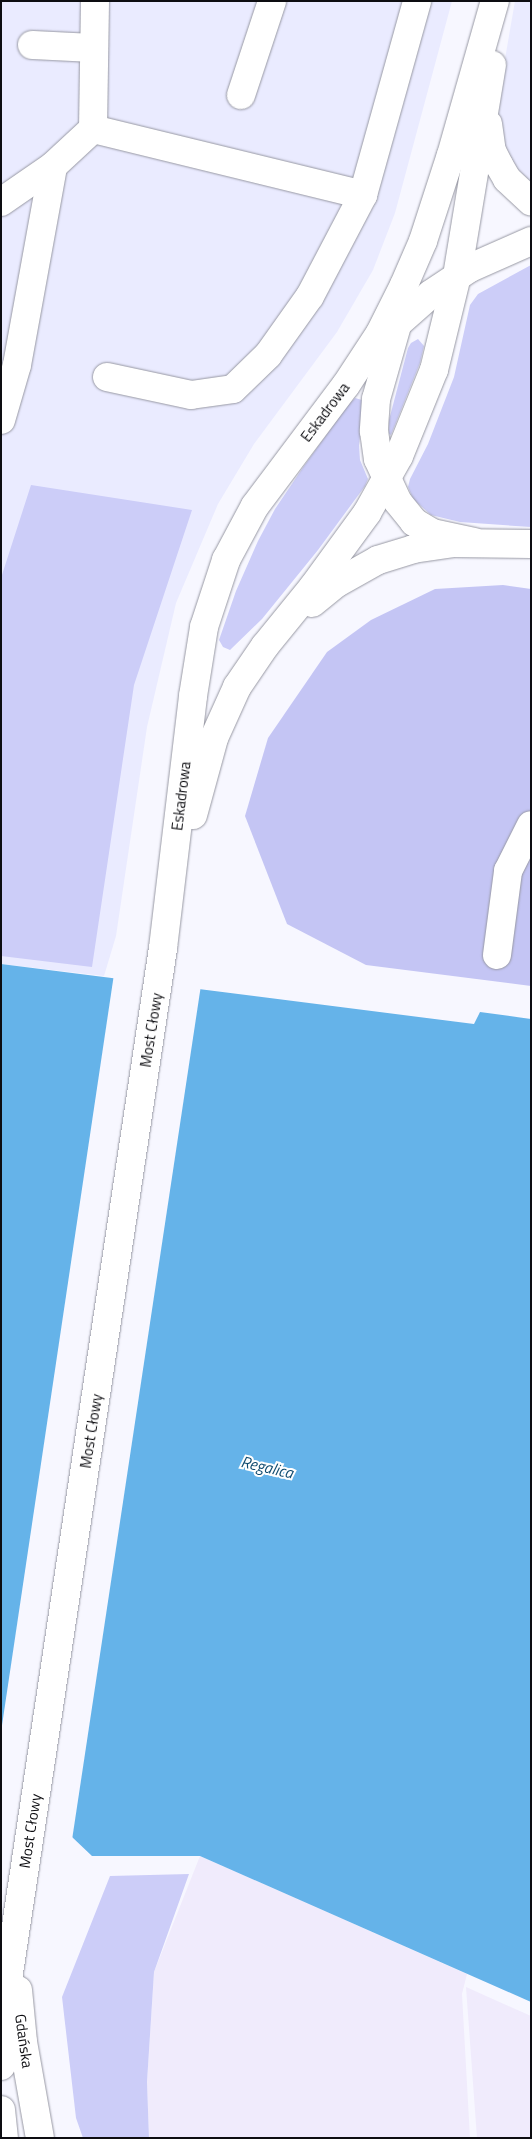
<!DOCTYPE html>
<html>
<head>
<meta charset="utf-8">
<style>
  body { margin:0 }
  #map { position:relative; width:532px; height:2139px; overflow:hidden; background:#f7f7ff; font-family:"Titillium Web",sans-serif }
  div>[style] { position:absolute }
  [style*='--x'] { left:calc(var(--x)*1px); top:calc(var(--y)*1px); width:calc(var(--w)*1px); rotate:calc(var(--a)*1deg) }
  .built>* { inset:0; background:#eaebff }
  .industrial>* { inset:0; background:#f0ebfc }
  .green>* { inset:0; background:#cccdf8 }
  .forest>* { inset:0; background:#c4c5f4 }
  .water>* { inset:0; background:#65b3e9 }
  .pier>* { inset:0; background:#f7f7ff }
  .roads { filter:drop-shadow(0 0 1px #9798a3) drop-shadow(0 0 1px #9798a3) }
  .minor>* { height:28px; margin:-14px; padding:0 14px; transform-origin:14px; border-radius:14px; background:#fff }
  span { translate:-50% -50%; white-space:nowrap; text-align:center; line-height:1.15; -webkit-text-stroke:4px #fff; paint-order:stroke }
  .street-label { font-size:15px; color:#0d0d11 }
  .water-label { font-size:16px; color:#114c70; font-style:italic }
  .frame { position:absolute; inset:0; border:2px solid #0d0d11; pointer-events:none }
</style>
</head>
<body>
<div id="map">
  <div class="built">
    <i style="clip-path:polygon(1px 1px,452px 1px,395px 213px,373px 270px,337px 332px,254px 444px,218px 504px,176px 603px,147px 727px,116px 936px,104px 976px,1px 964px)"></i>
    <i style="clip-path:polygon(515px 1px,531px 1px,531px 189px,501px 157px,495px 117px)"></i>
  </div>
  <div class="industrial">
    <i style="clip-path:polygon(200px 1856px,467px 1974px,462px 1994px,470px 2138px,149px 2138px,147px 2082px,154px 1972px)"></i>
    <i style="clip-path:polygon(466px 1987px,531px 2016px,531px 2138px,477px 2138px)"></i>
  </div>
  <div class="green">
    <i style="clip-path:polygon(531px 265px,531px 527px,460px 522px,431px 515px,413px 499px,408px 487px,410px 479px,428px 444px,454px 377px,470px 305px,478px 294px)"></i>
    <i style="clip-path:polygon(418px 339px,424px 346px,420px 363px,391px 435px,389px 434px,389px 420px,408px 348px,411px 343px)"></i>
    <i style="clip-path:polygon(355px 398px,362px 400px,364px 405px,359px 445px,360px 460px,368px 479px,365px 486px,318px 550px,262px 619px,230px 650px,223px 647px,219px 640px,236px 591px,258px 541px,275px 509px,304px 466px,347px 406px)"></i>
    <i style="clip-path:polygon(31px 485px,192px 510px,134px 685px,92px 967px,1px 956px,1px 578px)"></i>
    <i style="clip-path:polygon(189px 1874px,154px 1972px,147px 2082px,149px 2138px,83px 2138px,76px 2118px,62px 1997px,110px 1876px)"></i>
  </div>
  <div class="forest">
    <i style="clip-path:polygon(503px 585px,531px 589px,531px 986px,366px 965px,287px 924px,245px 816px,268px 738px,327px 652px,371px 620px,435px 589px)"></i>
  </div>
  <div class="water">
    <i style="clip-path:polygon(1px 964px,474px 1024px,480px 1012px,531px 1019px,531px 2002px,200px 1856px,92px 1856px,72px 1837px,1px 1832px)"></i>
  </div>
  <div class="pier">
    <i style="clip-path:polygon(114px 974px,201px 985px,72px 1840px,1px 1835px,1px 1732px)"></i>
  </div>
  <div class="roads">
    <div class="minor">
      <i style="--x:32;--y:45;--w:62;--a:2.8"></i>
      <i style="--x:241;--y:95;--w:99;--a:-71.7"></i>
      <i style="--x:488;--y:124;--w:27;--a:82"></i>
      <i style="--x:492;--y:151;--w:16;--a:63"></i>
      <i style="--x:499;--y:165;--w:16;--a:60"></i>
      <i style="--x:507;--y:179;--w:33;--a:43"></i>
      <i style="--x:93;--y:129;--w:278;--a:13.7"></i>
      <i style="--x:363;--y:195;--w:201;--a:-74.4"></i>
      <i style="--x:1;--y:202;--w:63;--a:-34.7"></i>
      <i style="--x:53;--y:166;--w:54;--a:-42.8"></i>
      <i style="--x:93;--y:129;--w:128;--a:-89.1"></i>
      <i style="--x:398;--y:322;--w:80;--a:105.9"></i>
      <i style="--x:376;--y:399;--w:32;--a:94"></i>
      <i style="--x:374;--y:431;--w:28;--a:82"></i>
      <i style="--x:378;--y:459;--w:47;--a:65.1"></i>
      <i style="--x:398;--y:502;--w:26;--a:51"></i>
      <i style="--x:414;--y:522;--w:21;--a:31"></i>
      <i style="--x:432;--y:533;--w:43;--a:12.1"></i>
      <i style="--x:388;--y:332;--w:57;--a:-41.5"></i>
      <i style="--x:431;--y:294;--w:47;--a:-33.7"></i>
      <i style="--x:470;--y:268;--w:67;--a:-23.9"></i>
      <i style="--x:107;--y:377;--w:86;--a:12.1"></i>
      <i style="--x:191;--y:395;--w:42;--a:-8.1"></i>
      <i style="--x:233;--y:389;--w:49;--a:-44.2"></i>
      <i style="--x:268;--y:355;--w:72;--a:-54.6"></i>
      <i style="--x:310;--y:296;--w:114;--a:-62.3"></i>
      <i style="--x:1;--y:420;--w:57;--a:-73.8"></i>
      <i style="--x:17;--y:365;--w:202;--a:-79.7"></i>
      <i style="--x:312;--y:603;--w:32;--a:-39"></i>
      <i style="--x:337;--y:583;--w:47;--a:-29.3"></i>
      <i style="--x:378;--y:560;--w:37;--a:-17"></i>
      <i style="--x:413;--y:549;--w:40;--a:-8.5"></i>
      <i style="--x:453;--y:543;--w:78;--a:0.7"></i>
      <i style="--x:193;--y:815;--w:80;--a:-74.7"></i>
      <i style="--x:214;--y:738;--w:56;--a:-65.7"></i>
      <i style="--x:237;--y:687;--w:50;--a:-55.7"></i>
      <i style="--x:265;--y:646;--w:76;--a:-50.9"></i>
      <i style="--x:313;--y:587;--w:92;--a:-53.9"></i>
      <i style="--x:367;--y:513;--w:65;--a:-60.7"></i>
      <i style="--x:399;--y:456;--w:93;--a:-67.9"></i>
      <i style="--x:434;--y:370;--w:97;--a:-76.3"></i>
      <i style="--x:457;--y:276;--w:214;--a:-80.6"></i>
      <i style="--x:497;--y:955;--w:85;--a:-82.5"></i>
      <i style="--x:508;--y:871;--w:51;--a:-63.4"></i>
      <i style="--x:18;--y:1990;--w:52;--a:84.5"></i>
      <i style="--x:23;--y:2042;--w:97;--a:80"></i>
      <i style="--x:1;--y:2066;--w:39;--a:-89"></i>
      <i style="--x:2;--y:2027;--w:41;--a:-83"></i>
      <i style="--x:7;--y:1986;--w:1050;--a:-81.45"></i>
      <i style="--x:163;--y:948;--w:254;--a:-83.2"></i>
      <i style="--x:193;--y:696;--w:70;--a:-80.9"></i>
      <i style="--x:204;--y:627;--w:71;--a:-71.8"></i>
      <i style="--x:226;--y:560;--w:61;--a:-61.8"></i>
      <i style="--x:255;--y:506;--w:151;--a:-53.1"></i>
      <i style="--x:346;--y:385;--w:62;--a:-56.8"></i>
      <i style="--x:380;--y:333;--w:54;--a:-63.4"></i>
      <i style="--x:404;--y:285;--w:48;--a:-66.6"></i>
      <i style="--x:423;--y:241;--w:90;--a:-72"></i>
      <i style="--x:451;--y:155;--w:160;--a:-74.1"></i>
      <i style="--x:1;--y:2110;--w:28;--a:84"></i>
    </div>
  </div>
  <div class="street-label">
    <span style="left:325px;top:412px;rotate:-53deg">Eskadrowa</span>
    <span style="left:181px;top:796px;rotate:-83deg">Eskadrowa</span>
    <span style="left:151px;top:1030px;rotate:-81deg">Most Cłowy</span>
    <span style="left:91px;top:1431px;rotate:-81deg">Most Cłowy</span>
    <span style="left:30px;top:1831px;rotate:-81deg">Most Cłowy</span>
    <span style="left:24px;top:2041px;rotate:82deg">Gdańska</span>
  </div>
  <div class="water-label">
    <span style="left:267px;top:1467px;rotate:13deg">Regalica</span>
  </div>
  <div class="frame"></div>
</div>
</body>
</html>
